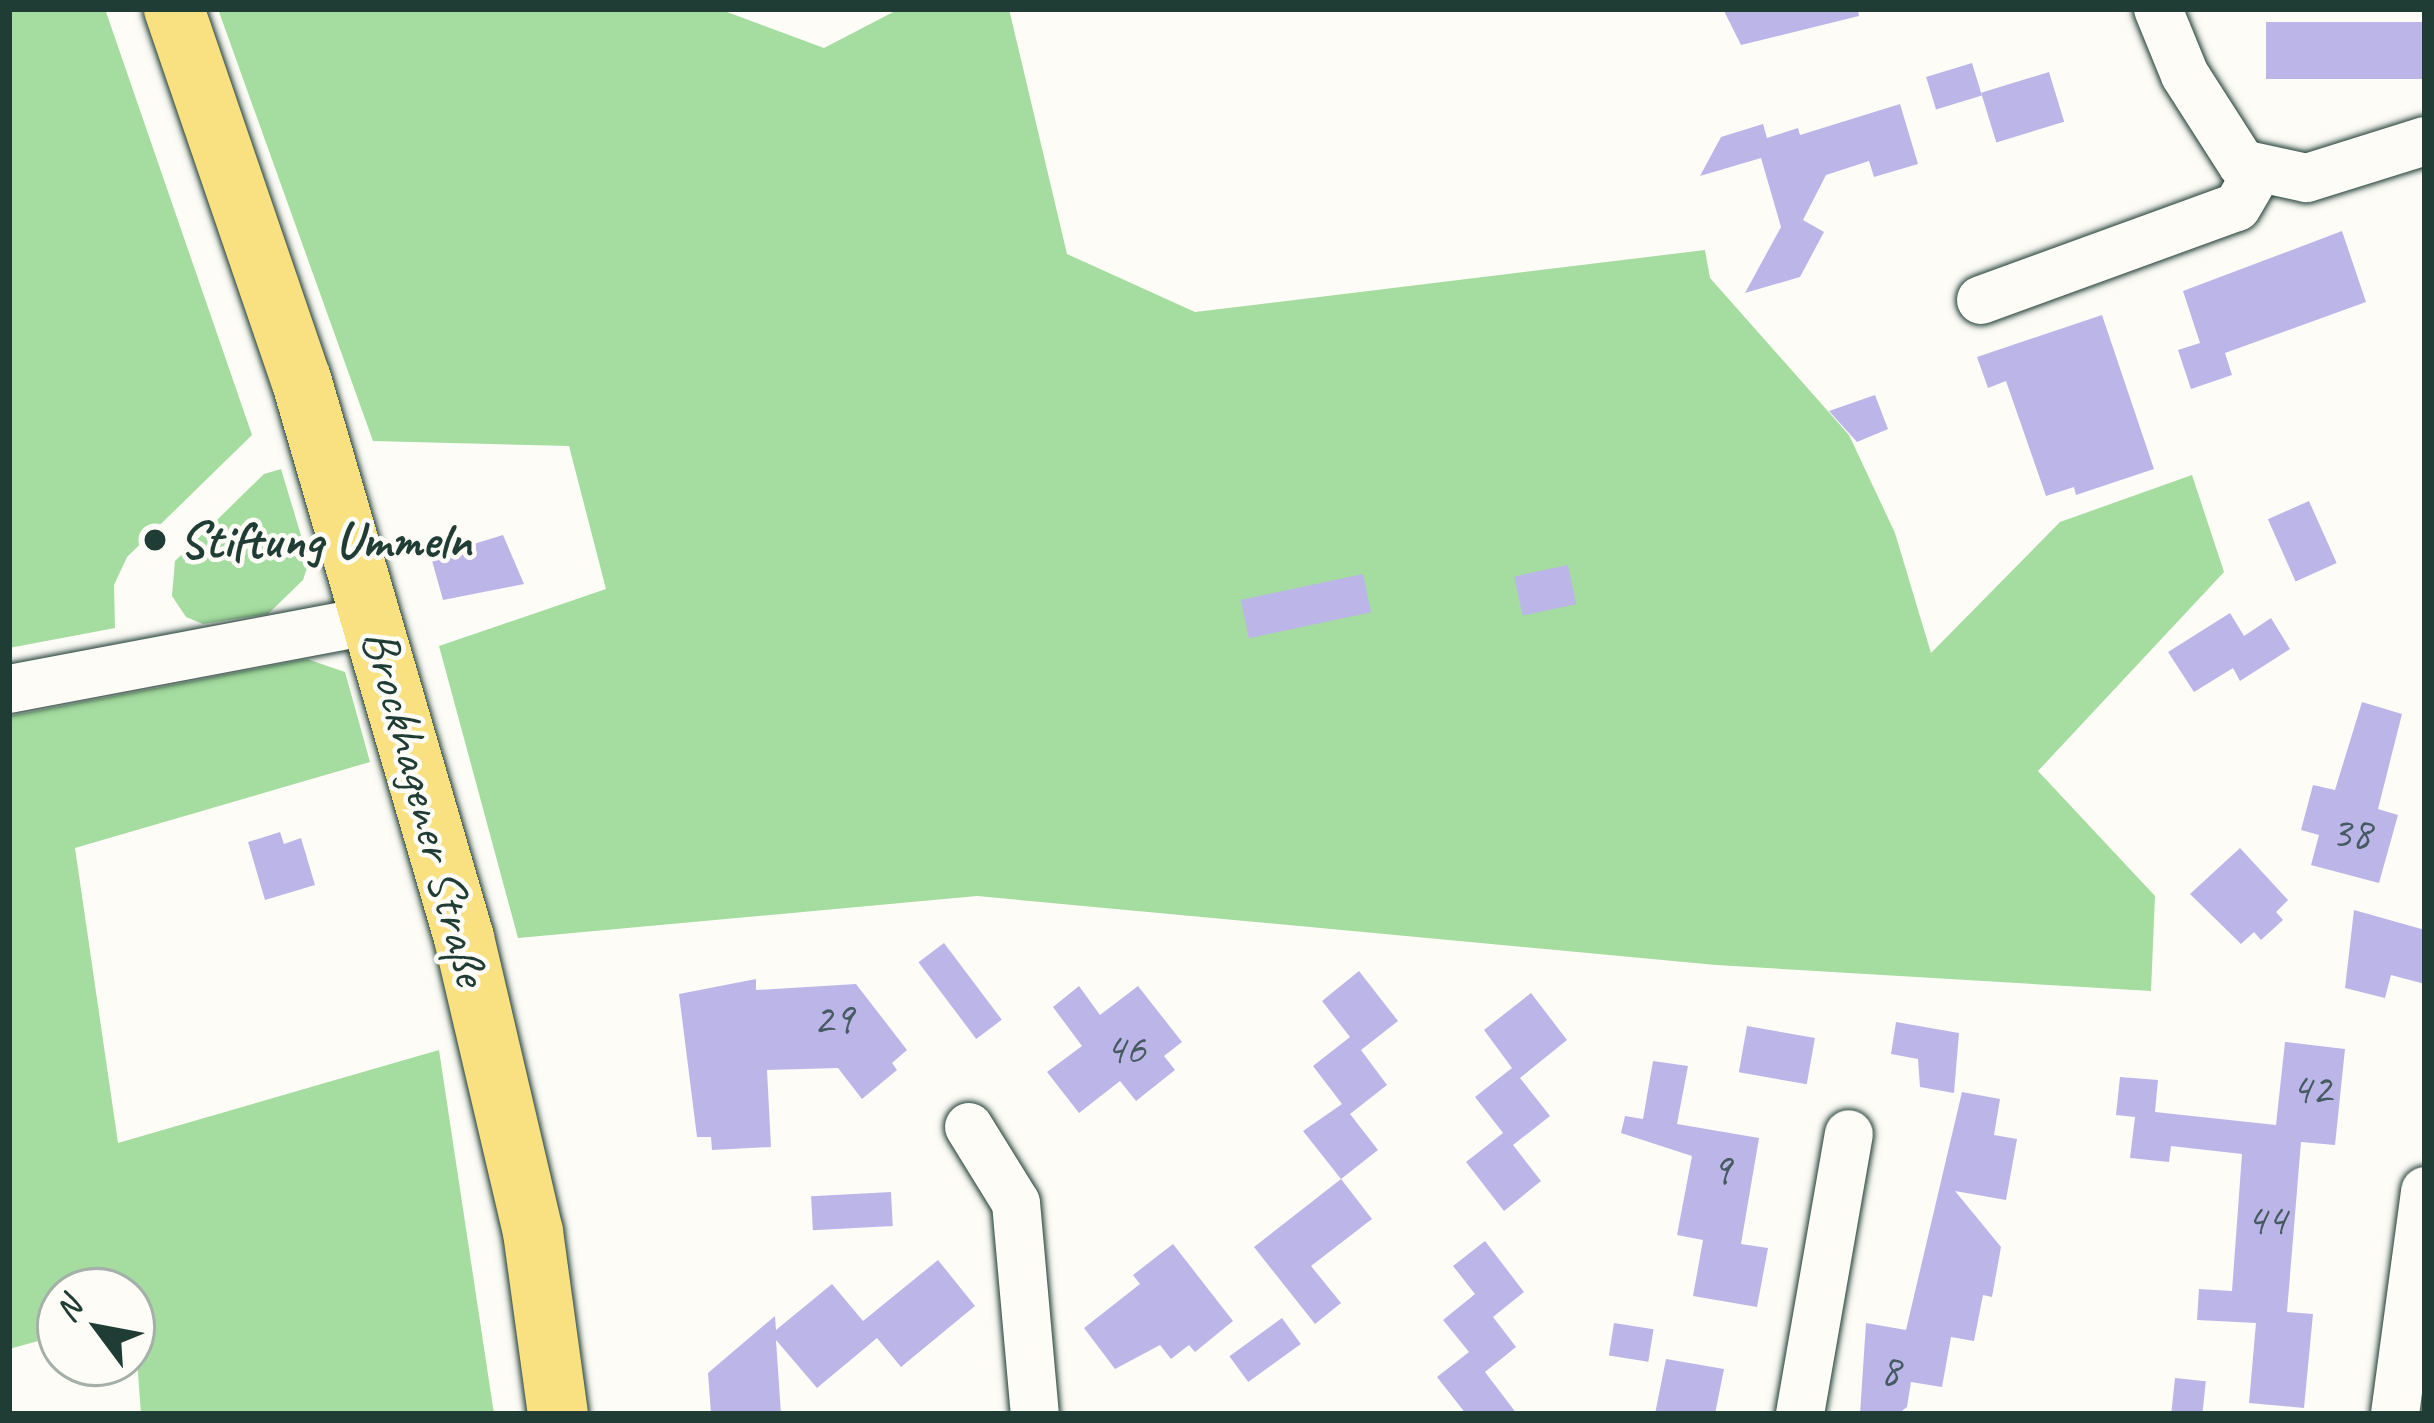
<!DOCTYPE html>
<html>
<head>
<meta charset="utf-8">
<style>
  body { margin:0 }
  #map { position:relative; width:2434px; height:1423px; overflow:hidden; background:#fdfcf7; font-family:Caveat,sans-serif }
  div>[style] { position:absolute }
  [style*='--x'] { left:calc(var(--x)*1px); top:calc(var(--y)*1px); width:calc(var(--w)*1px); rotate:calc(var(--a)*1deg) }
  .green>* { inset:0; background:#a5dc9f }
  .building>* { inset:0; background:#bcb6e8; transform-origin:0 0 }
  .roads { filter:drop-shadow(0 0 3px #1f3d34) drop-shadow(0 0 3px #1f3d34) }
  .minor>* { height:48px; margin:-24px; padding:0 24px; transform-origin:24px; border-radius:24px; background:#fdfcf7 }
  .major>* { height:60px; margin:-30px; padding:0 30px; transform-origin:30px; border-radius:30px; background:#f9e181 }
  .dots>* { width:33px; height:33px; translate:-50% -50%; box-sizing:border-box; border:6px solid #fdfcf7; border-radius:50% }
  span { translate:-50% -50%; white-space:nowrap; text-align:center; line-height:1.15; -webkit-text-stroke:9px #fdfcf7; paint-order:stroke }
  .number-label { font-size:45px; color:#465b61 }
  .number-label span { -webkit-text-stroke-width:0 }
  .poi-label { font-size:51px; color:#1f3d34; font-weight:700 }
  .left { translate:0 -50%; text-align:left }
  .street-label { font-size:51px; color:#1f3d34 }
  .frame { position:absolute; inset:0; border:12px solid #1f3d34; pointer-events:none }
  .north { position:absolute; left:36px; top:1267px; width:120px; height:120px; box-sizing:border-box; background:#fdfcf7; border:3px solid #a4b0a9; border-radius:50%; rotate:302deg; font-size:33px; font-weight:700; line-height:48px; text-align:center; color:#1f3d34 }
  .north::after { content:''; display:block; margin:auto; width:42px; height:54px; background:#1f3d34; clip-path:polygon(50% 0,100% 100%,50% 72%,0 100%) }
</style>
</head>
<body>
<div id="map">
  <div class="green">
    <i style="clip-path:polygon(9px 9px,105px 9px,252px 435px,127px 557px,114px 585px,115px 628px,9px 648px)"></i>
    <i style="clip-path:polygon(218px 9px,719px 9px,824px 48px,899px 9px,1009px 9px,1067px 254px,1195px 312px,1705px 250px,1710px 278px,1849px 435px,1895px 533px,1931px 653px,2060px 522px,2192px 475px,2224px 572px,2038px 771px,2155px 896px,2151px 991px,1716px 965px,977px 896px,518px 938px,439px 646px,606px 589px,569px 446px,373px 441px)"></i>
    <i style="clip-path:polygon(281px 469px,309px 562px,303px 580px,268px 614px,203px 624px,186px 617px,172px 596px,175px 561px,264px 474px)"></i>
    <i style="clip-path:polygon(307px 659px,345px 672px,370px 762px,75px 848px,118px 1143px,439px 1050px,494px 1414px,141px 1414px,132px 1291px,60px 1291px,60px 1335px,9px 1349px,9px 716px)"></i>
  </div>
  <div class="building">
    <i style="clip-path:polygon(1723px 9px,1858px 9px,1859px 16px,1741px 45px)"></i>
    <i style="left:2425px;top:22px;width:57px;height:159px;rotate:90deg"></i>
    <i style="left:1972px;top:63px;width:34px;height:48px;rotate:73deg"></i>
    <i style="left:2049px;top:72px;width:52px;height:71px;rotate:73deg"></i>
    <i style="clip-path:polygon(1900px 104px,1918px 164px,1874px 177px,1869px 161px,1826px 175px,1803px 220px,1824px 232px,1800px 277px,1745px 293px,1781px 227px,1761px 158px,1700px 176px,1721px 137px,1763px 124px,1767px 138px,1798px 128px,1800px 135px)"></i>
    <i style="clip-path:polygon(2342px 231px,2366px 302px,2225px 353px,2232px 375px,2191px 389px,2178px 350px,2200px 343px,2183px 291px)"></i>
    <i style="clip-path:polygon(2102px 315px,2154px 469px,2076px 495px,2074px 487px,2046px 496px,2006px 381px,1988px 388px,1977px 357px)"></i>
    <i style="clip-path:polygon(1875px 395px,1888px 429px,1857px 442px,1829px 411px)"></i>
    <i style="left:2309px;top:501px;width:68px;height:45px;rotate:66deg"></i>
    <i style="clip-path:polygon(503px 535px,524px 584px,443px 600px,431px 557px)"></i>
    <i style="left:1568px;top:565px;width:40px;height:55px;rotate:78deg"></i>
    <i style="left:1363px;top:574px;width:39px;height:125px;rotate:78deg"></i>
    <i style="clip-path:polygon(2230px 613px,2244px 636px,2271px 618px,2290px 649px,2240px 681px,2233px 668px,2194px 692px,2168px 652px)"></i>
    <i style="clip-path:polygon(2362px 702px,2402px 714px,2378px 809px,2398px 815px,2379px 883px,2311px 865px,2319px 835px,2301px 830px,2313px 785px,2335px 790px)"></i>
    <i style="clip-path:polygon(280px 832px,284px 844px,301px 838px,315px 885px,265px 900px,248px 842px)"></i>
    <i style="clip-path:polygon(2240px 848px,2288px 900px,2276px 912px,2283px 920px,2261px 940px,2254px 932px,2241px 944px,2190px 894px)"></i>
    <i style="clip-path:polygon(2354px 910px,2425px 930px,2425px 984px,2391px 975px,2385px 998px,2345px 988px)"></i>
    <i style="left:944px;top:943px;width:96px;height:32px;rotate:53deg"></i>
    <i style="clip-path:polygon(1359px 971px,1398px 1021px,1361px 1050px,1387px 1085px,1350px 1114px,1378px 1150px,1341px 1179px,1303px 1131px,1342px 1104px,1313px 1066px,1350px 1037px,1322px 1001px)"></i>
    <i style="clip-path:polygon(756px 979px,756px 990px,856px 984px,907px 1050px,892px 1063px,897px 1070px,862px 1099px,838px 1068px,767px 1070px,771px 1147px,712px 1150px,711px 1137px,697px 1137px,679px 994px)"></i>
    <i style="clip-path:polygon(1079px 986px,1100px 1015px,1138px 986px,1182px 1042px,1164px 1056px,1175px 1070px,1136px 1101px,1120px 1081px,1079px 1113px,1047px 1072px,1082px 1046px,1053px 1007px)"></i>
    <i style="clip-path:polygon(1531px 993px,1567px 1040px,1520px 1078px,1550px 1116px,1513px 1145px,1541px 1181px,1504px 1211px,1466px 1162px,1503px 1133px,1507px 1138px,1475px 1097px,1512px 1068px,1484px 1030px)"></i>
    <i style="clip-path:polygon(1896px 1022px,1959px 1033px,1954px 1093px,1920px 1087px,1918px 1059px,1891px 1054px)"></i>
    <i style="left:1747px;top:1026px;width:69px;height:47px;rotate:10deg"></i>
    <i style="clip-path:polygon(2285px 1042px,2345px 1049px,2335px 1145px,2301px 1142px,2287px 1312px,2313px 1314px,2304px 1408px,2249px 1403px,2256px 1323px,2197px 1320px,2199px 1289px,2232px 1291px,2242px 1154px,2171px 1146px,2169px 1162px,2130px 1158px,2135px 1117px,2116px 1115px,2120px 1077px,2158px 1080px,2155px 1112px,2276px 1125px)"></i>
    <i style="clip-path:polygon(1653px 1061px,1688px 1066px,1677px 1124px,1759px 1138px,1741px 1244px,1768px 1248px,1757px 1307px,1693px 1296px,1703px 1240px,1677px 1235px,1692px 1156px,1621px 1133px,1625px 1116px,1643px 1119px)"></i>
    <i style="clip-path:polygon(1962px 1092px,2000px 1099px,1994px 1135px,2017px 1139px,2006px 1200px,1955px 1191px,2001px 1247px,1992px 1297px,1983px 1295px,1974px 1341px,1951px 1337px,1942px 1387px,1911px 1382px,1907px 1407px,1898px 1414px,1860px 1414px,1866px 1323px,1906px 1330px)"></i>
    <i style="clip-path:polygon(1341px 1179px,1372px 1219px,1311px 1266px,1341px 1303px,1315px 1324px,1254px 1247px)"></i>
    <i style="left:891px;top:1192px;width:34px;height:80px;rotate:87deg"></i>
    <i style="clip-path:polygon(1485px 1241px,1524px 1292px,1493px 1317px,1516px 1347px,1485px 1372px,1517px 1414px,1466px 1414px,1437px 1377px,1469px 1352px,1443px 1320px,1475px 1294px,1453px 1266px)"></i>
    <i style="clip-path:polygon(1173px 1244px,1233px 1321px,1195px 1352px,1189px 1345px,1171px 1359px,1160px 1345px,1115px 1369px,1084px 1328px,1140px 1284px,1133px 1275px)"></i>
    <i style="clip-path:polygon(938px 1260px,975px 1306px,901px 1367px,877px 1338px,817px 1388px,776px 1340px,781px 1414px,711px 1414px,708px 1373px,775px 1316px,776px 1330px,832px 1284px,874px 1334px,863px 1321px)"></i>
    <i style="left:1282px;top:1318px;width:32px;height:65px;rotate:54deg"></i>
    <i style="left:1614px;top:1323px;width:40px;height:33px;rotate:9deg"></i>
    <i style="clip-path:polygon(1666px 1359px,1724px 1369px,1715px 1414px,1655px 1414px)"></i>
    <i style="left:2175px;top:1378px;width:31px;height:36px;rotate:6deg"></i>
  </div>
  <div class="roads">
    <div class="minor">
      <i style="--x:2158;--y:9;--w:71;--a:67.8"></i>
      <i style="--x:2185;--y:75;--w:106;--a:57.4"></i>
      <i style="--x:2242;--y:164;--w:66;--a:12.2"></i>
      <i style="--x:2307;--y:178;--w:124;--a:-17.4"></i>
      <i style="--x:1981;--y:300;--w:272;--a:-20"></i>
      <i style="--x:2237;--y:207;--w:42;--a:-59.7"></i>
      <i style="--x:9;--y:689;--w:372;--a:-10.7"></i>
      <i style="--x:969;--y:1127;--w:89;--a:58.3"></i>
      <i style="--x:1016;--y:1203;--w:212;--a:84.9"></i>
      <i style="--x:1800;--y:1414;--w:284;--a:-80.1"></i>
      <i style="--x:2395;--y:1414;--w:225;--a:-82.3"></i>
    </div>
    <div class="major">
      <i style="--x:174;--y:9;--w:391;--a:71.1"></i>
      <i style="--x:301;--y:379;--w:582;--a:73.74"></i>
      <i style="--x:464;--y:938;--w:302;--a:76.8"></i>
      <i style="--x:533;--y:1232;--w:184;--a:82.2"></i>
    </div>
  </div>
  <div class="dots">
    <i style="left:155px;top:540px;background:#1f3d34"></i>
  </div>
  <div class="number-label">
    <span style="left:2351px;top:833px">38</span>
    <span style="left:833px;top:1019px">29</span>
    <span style="left:1125px;top:1049px">46</span>
    <span style="left:2311px;top:1089px">42</span>
    <span style="left:1721px;top:1170px">9</span>
    <span style="left:2266px;top:1220px">44</span>
    <span style="left:1890px;top:1370px">8</span>
  </div>
  <div class="poi-label">
    <span class="left" style="left:179px;top:540px">Stiftung Ummeln</span>
  </div>
  <div class="street-label">
    <span style="left:426px;top:807px;rotate:75deg">Brockhagener Straße</span>
  </div>
  <div class="frame"></div>
  <div class="north">N</div>
</div>
</body>
</html>
